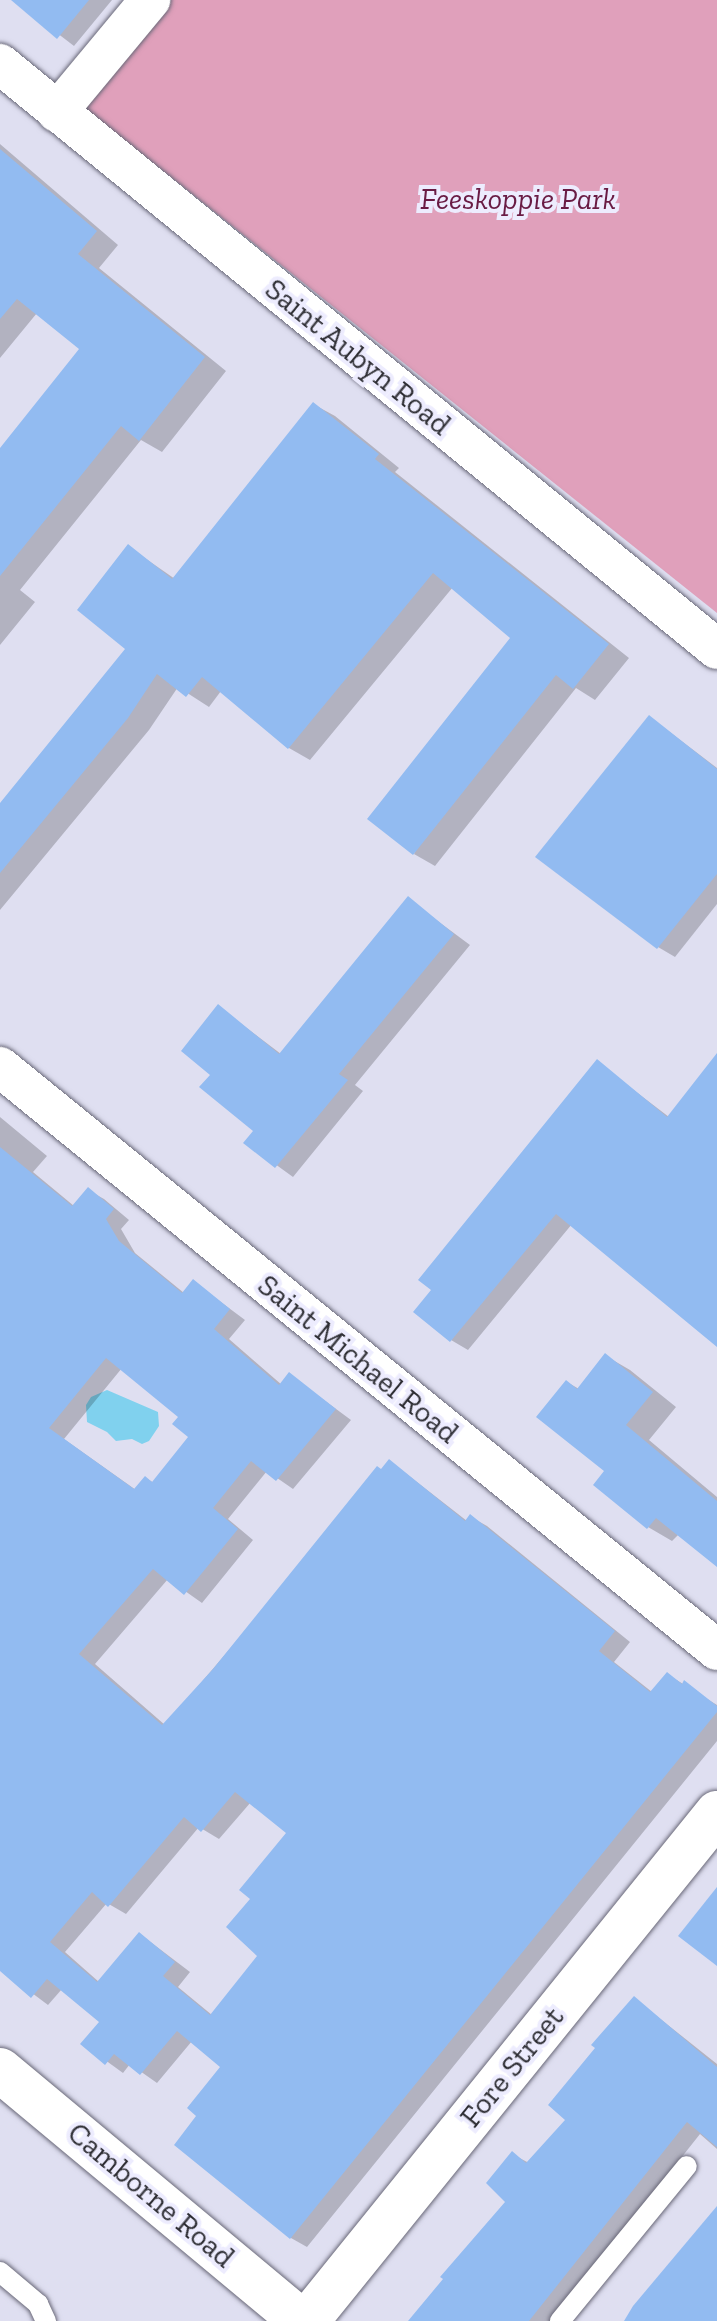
<!DOCTYPE html>
<html>
<head>
<meta charset="utf-8">
<style>
  body { margin:0 }
  #map { position:relative; width:717px; height:2321px; overflow:hidden; background:#dfdff1; font-family:"Zilla Slab",serif }
  div>[style] { position:absolute }
  [style*='--x'] { left:calc(var(--x)*1px); top:calc(var(--y)*1px); width:calc(var(--w)*1px); rotate:calc(var(--a)*1deg) }
  .green>* { inset:0; background:#e0a0bb }
  .water>* { inset:0; background:#80d1ee }
  .shadow>* { inset:0; background:#0003 }
  .building>* { inset:0; background:#92bbf1 }
  .roads { filter:drop-shadow(0 0 2px #696878) drop-shadow(0 0 2px #696878) }
  .service>* { height:20px; margin:-10px; padding:0 10px; transform-origin:10px; border-radius:10px; background:#fff }
  .minor>* { height:40px; margin:-20px; padding:0 20px; transform-origin:20px; border-radius:20px; background:#fff }
  .tertiary>* { height:44px; margin:-22px; padding:0 22px; transform-origin:22px; border-radius:22px; background:#fff }
  span { translate:-50% -50%; white-space:nowrap; text-align:center; line-height:1.15; -webkit-text-stroke:8px #edecfe; paint-order:stroke }
  .park-label { font-size:30px; color:#691b44; font-style:italic }
  .street-label { font-size:30px; color:#2e2e34 }
</style>
</head>
<body>
<div id="map">
  <div class="green">
    <i style="clip-path:polygon(171px 0,717px 0,717px 613px,83px 107px)"></i>
  </div>
  <div class="water">
    <i style="clip-path:polygon(107px 1390px,158px 1412px,159px 1426px,149px 1441px,142px 1444px,132px 1439px,116px 1441px,107px 1432px,87px 1422px,86px 1405px,91px 1397px)"></i>
  </div>
  <div class="shadow">
    <i style="clip-path:polygon(14px 0,112px 0,74px 46px)"></i>
    <i style="clip-path:polygon(0 144px,118px 245px,99px 268px,226px 371px,162px 452px,141px 440px,20px 590px,35px 602px,0 645px,0 451px,82px 349px,37px 313px,0 358px)"></i>
    <i style="clip-path:polygon(313px 404px,335px 416px,399px 468px,395px 472px,629px 658px,595px 700px,576px 688px,435px 866px,414px 854px,513px 637px,453px 587px,310px 760px,289px 748px,221px 691px,209px 707px,178px 687px,149px 730px,0 910px,0 807px,128px 648px,129px 547px,175px 579px)"></i>
    <i style="clip-path:polygon(650px 717px,717px 768px,717px 904px,675px 957px,658px 947px)"></i>
    <i style="clip-path:polygon(408px 899px,470px 945px,355px 1085px,363px 1091px,293px 1177px,246px 1143px,256px 1131px,213px 1075px,219px 1007px,281px 1054px)"></i>
    <i style="clip-path:polygon(717px 1057px,717px 1344px,572px 1224px,468px 1350px,451px 1340px,597px 1062px,669px 1117px)"></i>
    <i style="clip-path:polygon(evenodd,0 1117px,47px 1156px,33px 1172px,74px 1206px,88px 1190px,104px 1199px,129px 1220px,121px 1229px,135px 1253px,184px 1293px,194px 1282px,245px 1320px,229px 1339px,282px 1385px,290px 1375px,351px 1420px,293px 1489px,267px 1471px,228px 1519px,253px 1540px,202px 1603px,168px 1579px,95px 1664px,165px 1725px,390px 1461px,467px 1521px,471px 1517px,487px 1526px,630px 1642px,614px 1662px,652px 1692px,667px 1674px,717px 1705px,717px 1741px,307px 2247px,291px 2238px,199px 2115px,223px 2066px,192px 2041px,157px 2083px,130px 2064px,123px 2073px,83px 2044px,101px 2022px,62px 1989px,48px 2005px,0 1969px,0 1117px,122px 1368px,181px 1416px,190px 1437px,154px 1483px,146px 1478px,136px 1490px,64px 1439px,122px 1368px,0 1117px,251px 1802px,289px 1833px,253px 1899px,260px 1956px,212px 2015px,178px 1987px,190px 1972px,140px 1934px,99px 1982px,65px 1952px,107px 1903px,126px 1914px,199px 1827px,219px 1839px,251px 1802px)"></i>
    <i style="clip-path:polygon(606px 1356px,630px 1370px,676px 1407px,649px 1440px,717px 1497px,717px 1564px,679px 1534px,672px 1541px,648px 1527px,567px 1382px,579px 1389px)"></i>
    <i style="clip-path:polygon(634px 1998px,717px 2064px,717px 2149px,700px 2134px,552px 2321px,411px 2321px,507px 2202px,512px 2154px,529px 2163px,568px 2119px)"></i>
  </div>
  <div class="building">
    <i style="clip-path:polygon(11px 0,89px 0,57px 39px)"></i>
    <i style="clip-path:polygon(0 149px,97px 231px,78px 254px,205px 357px,139px 441px,121px 426px,0 576px,0 448px,79px 349px,17px 299px,0 319px)"></i>
    <i style="clip-path:polygon(313px 402px,379px 454px,375px 459px,609px 644px,573px 689px,556px 675px,413px 855px,367px 819px,510px 638px,433px 573px,288px 749px,202px 677px,186px 697px,157px 674px,128px 718px,0 873px,0 803px,125px 649px,77px 610px,128px 544px,172px 579px)"></i>
    <i style="clip-path:polygon(649px 715px,717px 769px,717px 874px,657px 949px,535px 857px)"></i>
    <i style="clip-path:polygon(408px 896px,454px 934px,339px 1074px,348px 1080px,275px 1168px,243px 1143px,253px 1131px,199px 1087px,210px 1075px,181px 1051px,218px 1004px,279px 1054px)"></i>
    <i style="clip-path:polygon(717px 1053px,717px 1347px,556px 1214px,450px 1342px,413px 1312px,431px 1290px,418px 1280px,597px 1059px,667px 1117px)"></i>
    <i style="clip-path:polygon(evenodd,0 1147px,72px 1206px,88px 1187px,114px 1209px,106px 1219px,119px 1241px,182px 1293px,193px 1279px,230px 1309px,214px 1329px,279px 1385px,289px 1372px,336px 1409px,276px 1481px,251px 1461px,213px 1508px,238px 1529px,184px 1595px,153px 1569px,79px 1654px,162px 1725px,213px 1669px,377px 1466px,381px 1469px,389px 1459px,465px 1521px,470px 1514px,615px 1631px,599px 1651px,650px 1692px,667px 1672px,682px 1684px,684px 1680px,717px 1706px,717px 1712px,290px 2239px,174px 2145px,196px 2116px,187px 2108px,220px 2067px,177px 2031px,140px 2075px,114px 2054px,105px 2065px,80px 2044px,99px 2022px,47px 1979px,31px 1998px,0 1971px,0 1147px,106px 1358px,178px 1417px,172px 1424px,188px 1437px,152px 1482px,145px 1476px,134px 1489px,49px 1428px,106px 1358px,0 1147px,235px 1792px,286px 1833px,239px 1890px,250px 1899px,226px 1927px,257px 1956px,210px 2015px,163px 1976px,175px 1962px,139px 1932px,97px 1982px,50px 1942px,92px 1892px,108px 1907px,184px 1817px,201px 1832px,235px 1792px)"></i>
    <i style="clip-path:polygon(605px 1353px,653px 1392px,626px 1425px,717px 1501px,717px 1567px,656px 1518px,647px 1529px,593px 1485px,604px 1471px,536px 1417px,566px 1380px,577px 1389px)"></i>
    <i style="clip-path:polygon(717px 1887px,717px 1966px,678px 1936px)"></i>
    <i style="clip-path:polygon(634px 1996px,717px 2067px,717px 2147px,687px 2122px,529px 2321px,408px 2321px,443px 2279px,440px 2277px,505px 2202px,486px 2183px,512px 2151px,526px 2163px,565px 2120px,548px 2105px,595px 2048px,591px 2045px)"></i>
    <i style="clip-path:polygon(717px 2206px,717px 2321px,624px 2321px,633px 2306px)"></i>
  </div>
  <div class="roads">
    <div class="service">
      <i style="--x:0;--y:2272;--w:50;--a:40.1"></i>
      <i style="--x:38;--y:2304;--w:19;--a:65"></i>
      <i style="--x:560;--y:2321;--w:200;--a:-50.7"></i>
    </div>
    <div class="minor">
      <i style="--x:0;--y:64;--w:925;--a:39.21"></i>
      <i style="--x:57;--y:112;--w:146;--a:-50.3"></i>
      <i style="--x:0;--y:1067;--w:924;--a:39.11"></i>
    </div>
    <div class="tertiary">
      <i style="--x:0;--y:2070;--w:392;--a:39.8"></i>
      <i style="--x:307;--y:2321;--w:653;--a:-51.09"></i>
    </div>
  </div>
  <div class="park-label">
    <span style="left:518px;top:199px">Feeskoppie Park</span>
  </div>
  <div class="street-label">
    <span style="left:358px;top:357px;rotate:39deg">Saint Aubyn Road</span>
    <span style="left:358px;top:1359px;rotate:39deg">Saint Michael Road</span>
    <span style="left:512px;top:2067px;rotate:-51deg">Fore Street</span>
    <span style="left:151px;top:2195px;rotate:40deg">Camborne Road</span>
  </div>
</div>
</body>
</html>
